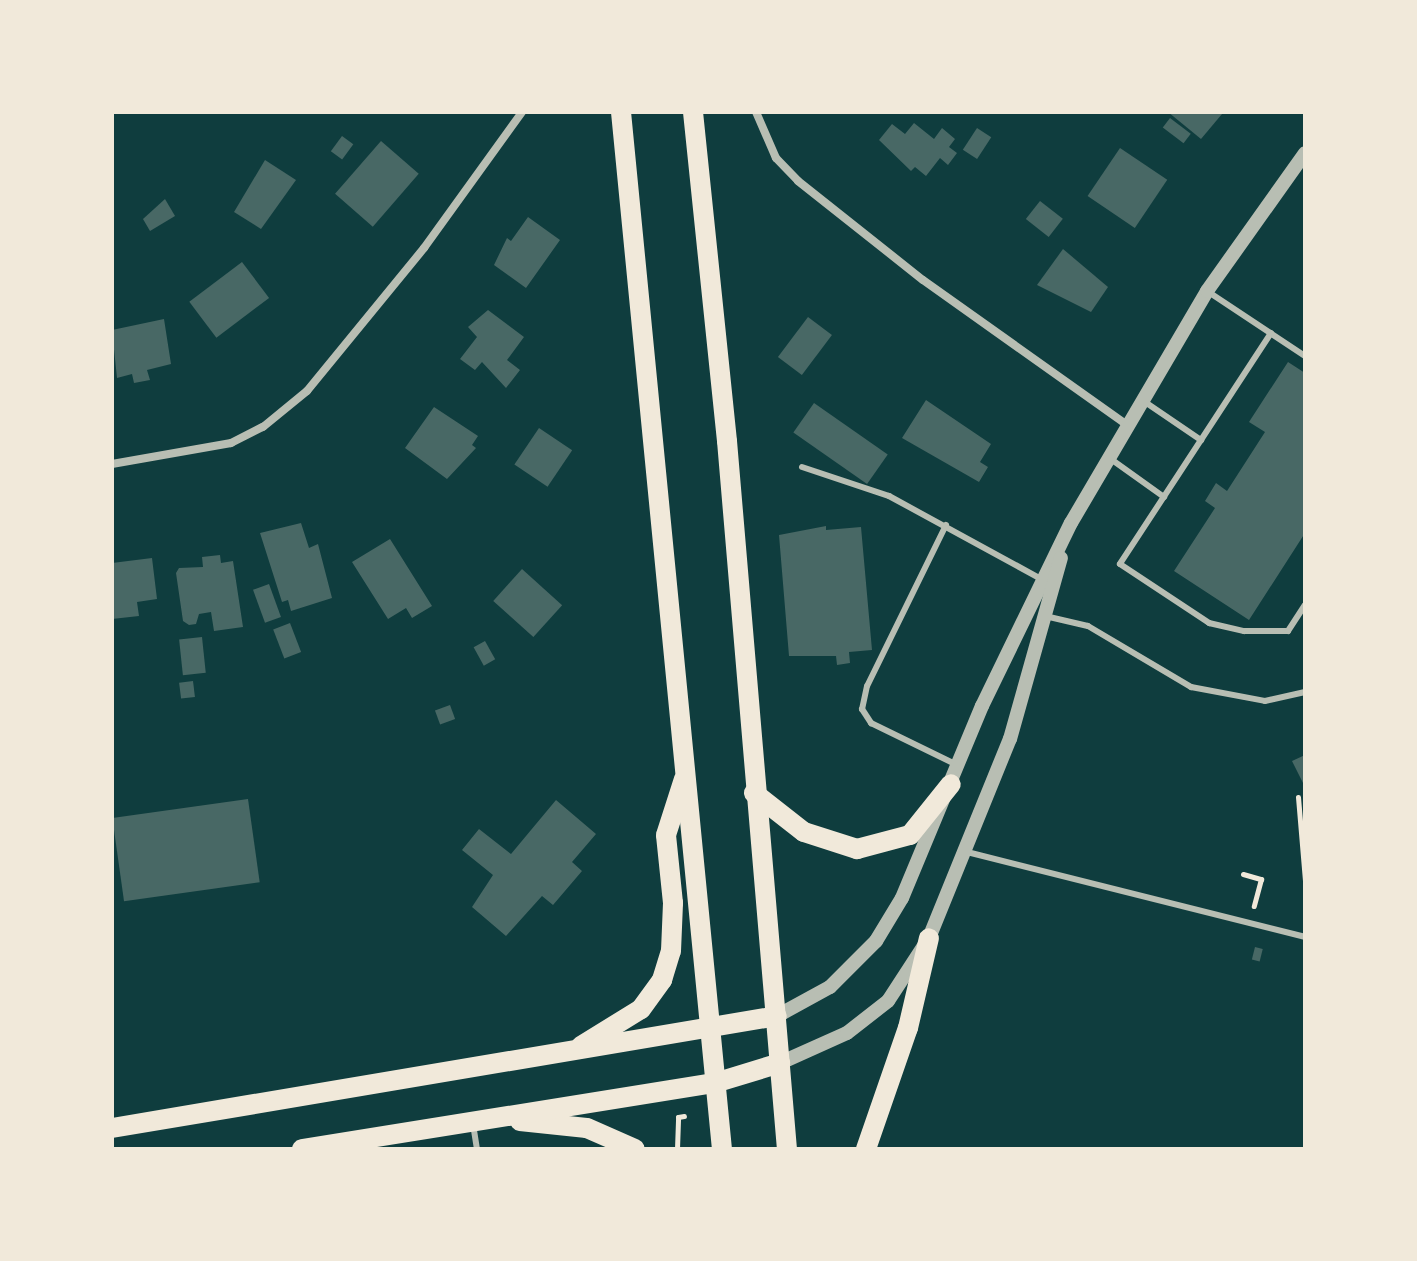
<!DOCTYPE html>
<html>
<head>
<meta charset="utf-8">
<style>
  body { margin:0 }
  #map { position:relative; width:1417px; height:1261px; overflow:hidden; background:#0f3d3e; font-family:"Zilla Slab",serif }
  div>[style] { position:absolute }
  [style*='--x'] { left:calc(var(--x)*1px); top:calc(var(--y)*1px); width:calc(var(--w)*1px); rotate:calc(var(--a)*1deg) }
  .building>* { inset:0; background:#486865; transform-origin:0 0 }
  .path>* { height:5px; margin:-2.5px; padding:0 2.5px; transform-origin:2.5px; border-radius:2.5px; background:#f1e9da }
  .service>* { height:6px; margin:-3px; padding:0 3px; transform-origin:3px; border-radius:3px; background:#b8beb3 }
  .minor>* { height:8px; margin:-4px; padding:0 4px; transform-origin:4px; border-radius:4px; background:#b8beb3 }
  .tertiary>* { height:14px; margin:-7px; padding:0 7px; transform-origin:7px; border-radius:7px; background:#b8beb3 }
  .primary>* { height:20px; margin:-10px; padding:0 10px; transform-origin:10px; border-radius:10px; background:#f1e9da }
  span { translate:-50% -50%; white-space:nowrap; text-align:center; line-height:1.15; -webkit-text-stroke:7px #f1e9da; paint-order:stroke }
  .frame { position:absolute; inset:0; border:114px solid #f1e9da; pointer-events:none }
</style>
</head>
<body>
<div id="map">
  <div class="building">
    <i style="clip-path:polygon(1168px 112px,1219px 112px,1222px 114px,1201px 139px)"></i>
    <i style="left:1170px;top:118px;width:26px;height:12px;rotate:37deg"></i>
    <i style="clip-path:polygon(914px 123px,934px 139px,942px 128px,955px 139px,949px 147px,957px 153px,948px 165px,940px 158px,926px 176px,915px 167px,911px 171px,879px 140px,892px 124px,905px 134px)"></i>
    <i style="left:977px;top:128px;width:17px;height:26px;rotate:33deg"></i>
    <i style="left:342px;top:136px;width:14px;height:19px;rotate:36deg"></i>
    <i style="left:381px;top:141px;width:50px;height:70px;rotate:41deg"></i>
    <i style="left:1120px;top:148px;width:57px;height:58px;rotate:34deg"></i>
    <i style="clip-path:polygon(265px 160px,296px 180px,261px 229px,234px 212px)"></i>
    <i style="clip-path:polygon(165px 199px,175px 216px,150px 231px,143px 219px)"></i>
    <i style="left:1040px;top:201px;width:29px;height:23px;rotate:38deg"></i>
    <i style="clip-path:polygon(528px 217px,560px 240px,526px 288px,494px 265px,507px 238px,511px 241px)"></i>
    <i style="clip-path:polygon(1063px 249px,1108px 287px,1091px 312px,1037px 285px)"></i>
    <i style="left:242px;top:262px;width:45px;height:66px;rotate:53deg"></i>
    <i style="clip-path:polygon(488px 310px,524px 337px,507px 360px,520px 370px,506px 388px,482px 362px,475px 370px,460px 359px,477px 337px,468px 327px)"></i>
    <i style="left:808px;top:317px;width:30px;height:50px;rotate:37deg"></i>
    <i style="clip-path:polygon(164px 319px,171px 364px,147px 370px,150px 380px,134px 383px,132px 374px,117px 378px,112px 330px)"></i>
    <i style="clip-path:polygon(1288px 362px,1305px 373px,1305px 533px,1249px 620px,1174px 571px,1215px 508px,1205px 501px,1216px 483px,1227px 491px,1265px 432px,1249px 422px)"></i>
    <i style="clip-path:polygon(926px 400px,991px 444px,980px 462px,988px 467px,979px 482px,902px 438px)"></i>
    <i style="left:814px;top:403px;width:90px;height:36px;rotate:35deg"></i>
    <i style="clip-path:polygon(434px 407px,478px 436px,472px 445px,476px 448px,447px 479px,405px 448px)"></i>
    <i style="left:539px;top:428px;width:40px;height:44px;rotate:34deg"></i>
    <i style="clip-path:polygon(301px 523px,309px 548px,318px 544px,332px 598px,291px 611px,288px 600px,282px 602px,260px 533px)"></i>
    <i style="clip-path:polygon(826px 526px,826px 530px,861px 527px,872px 650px,849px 652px,850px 663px,837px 665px,836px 656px,789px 656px,779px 535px)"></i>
    <i style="clip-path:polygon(390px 539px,432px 606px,412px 618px,406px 608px,388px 619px,352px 562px)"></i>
    <i style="clip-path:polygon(220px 555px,221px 563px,233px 561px,243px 627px,214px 631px,211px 612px,199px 614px,196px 624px,189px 625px,183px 621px,176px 573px,179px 568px,203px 567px,202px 557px)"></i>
    <i style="clip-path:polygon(152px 558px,157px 599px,137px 602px,139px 616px,112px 619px,112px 563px)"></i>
    <i style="left:522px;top:569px;width:54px;height:43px;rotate:42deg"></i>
    <i style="left:269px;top:584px;width:35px;height:17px;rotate:70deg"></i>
    <i style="left:290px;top:623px;width:31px;height:18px;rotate:69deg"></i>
    <i style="left:202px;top:637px;width:36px;height:23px;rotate:84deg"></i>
    <i style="left:485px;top:641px;width:21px;height:13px;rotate:61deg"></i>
    <i style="left:193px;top:681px;width:16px;height:14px;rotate:83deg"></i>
    <i style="left:450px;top:705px;width:15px;height:16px;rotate:70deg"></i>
    <i style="clip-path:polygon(1305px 755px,1305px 787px,1292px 761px)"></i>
    <i style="left:248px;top:799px;width:84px;height:137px;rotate:82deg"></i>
    <i style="clip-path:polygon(556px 800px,596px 834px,572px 862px,582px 871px,553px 905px,542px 896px,506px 936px,472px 907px,493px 875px,462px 850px,479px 829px,511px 854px)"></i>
    <i style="left:1255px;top:947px;width:8px;height:13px;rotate:14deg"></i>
  </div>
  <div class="path">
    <i style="--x:1298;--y:797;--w:84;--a:85.2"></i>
    <i style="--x:1243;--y:874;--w:19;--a:16"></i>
    <i style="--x:1261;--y:879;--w:28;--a:105"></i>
    <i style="--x:677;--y:1149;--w:32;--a:-88"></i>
    <i style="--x:678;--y:1117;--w:6;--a:-9"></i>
  </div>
  <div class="service">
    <i style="--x:1207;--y:291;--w:118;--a:33.6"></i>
    <i style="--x:1271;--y:333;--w:276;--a:123.2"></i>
    <i style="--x:1120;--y:564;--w:107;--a:33.5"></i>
    <i style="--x:1209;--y:623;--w:36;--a:13"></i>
    <i style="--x:1244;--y:631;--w:44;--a:0"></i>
    <i style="--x:1288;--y:631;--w:31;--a:-57"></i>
    <i style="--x:1145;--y:402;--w:68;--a:34.2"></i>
    <i style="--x:1108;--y:457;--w:69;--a:35.5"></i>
    <i style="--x:802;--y:467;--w:92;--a:18.4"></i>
    <i style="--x:889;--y:496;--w:175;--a:28.6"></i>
    <i style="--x:946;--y:525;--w:179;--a:116.1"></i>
    <i style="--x:867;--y:686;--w:24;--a:102"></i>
    <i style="--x:862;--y:709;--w:17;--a:57"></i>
    <i style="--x:871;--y:723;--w:93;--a:26"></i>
    <i style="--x:1045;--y:616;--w:44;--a:13.1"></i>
    <i style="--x:1088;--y:626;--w:120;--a:30.6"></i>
    <i style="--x:1191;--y:687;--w:75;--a:10.7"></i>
    <i style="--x:1265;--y:701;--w:41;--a:-12.7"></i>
    <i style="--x:967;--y:852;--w:349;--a:14.1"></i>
    <i style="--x:473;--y:1124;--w:25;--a:81"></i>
  </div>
  <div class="minor">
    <i style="--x:756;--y:112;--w:50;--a:66.5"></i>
    <i style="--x:776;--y:158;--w:32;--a:46"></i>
    <i style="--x:798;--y:181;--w:159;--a:38.4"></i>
    <i style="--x:923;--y:280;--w:250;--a:35.4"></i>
    <i style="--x:112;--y:464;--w:121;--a:-10"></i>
    <i style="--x:231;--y:443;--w:36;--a:-27"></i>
    <i style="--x:263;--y:427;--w:57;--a:-39.3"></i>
    <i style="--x:307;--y:391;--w:185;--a:-50.7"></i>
    <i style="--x:424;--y:248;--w:168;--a:-54.2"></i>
  </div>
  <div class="tertiary">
    <i style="--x:777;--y:1016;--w:60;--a:-28.7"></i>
    <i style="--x:830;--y:987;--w:65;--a:-45"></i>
    <i style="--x:876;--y:941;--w:50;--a:-58.8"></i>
    <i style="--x:902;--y:898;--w:208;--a:-67.4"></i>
    <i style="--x:982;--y:706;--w:203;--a:-64.1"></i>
    <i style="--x:1071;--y:523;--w:269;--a:-59.6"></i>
    <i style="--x:1207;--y:291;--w:169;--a:-54.6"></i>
    <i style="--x:780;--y:1063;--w:73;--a:-24.1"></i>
    <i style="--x:847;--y:1033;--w:52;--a:-38"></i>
    <i style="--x:888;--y:1001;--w:75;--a:-56.9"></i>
    <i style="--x:929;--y:938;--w:215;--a:-67.9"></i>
    <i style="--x:1010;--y:739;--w:188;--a:-74.3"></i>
  </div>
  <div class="primary">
    <i style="--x:621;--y:112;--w:1042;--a:84.44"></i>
    <i style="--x:693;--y:112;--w:331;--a:84.1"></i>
    <i style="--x:727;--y:441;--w:711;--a:85.16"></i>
    <i style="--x:754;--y:793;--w:63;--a:38"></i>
    <i style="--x:804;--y:832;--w:56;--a:17.8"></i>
    <i style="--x:857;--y:849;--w:55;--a:-14.8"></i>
    <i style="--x:910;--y:835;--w:65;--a:-51.2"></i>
    <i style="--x:581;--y:1046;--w:70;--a:-31.7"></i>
    <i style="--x:641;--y:1009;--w:36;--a:-54"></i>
    <i style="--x:662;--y:980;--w:30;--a:-73"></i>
    <i style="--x:671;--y:951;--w:48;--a:-87.6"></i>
    <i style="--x:673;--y:903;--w:68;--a:-95.9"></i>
    <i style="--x:666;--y:835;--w:59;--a:-72.2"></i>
    <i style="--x:520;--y:1121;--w:67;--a:6"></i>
    <i style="--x:587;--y:1128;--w:52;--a:23.6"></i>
    <i style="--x:112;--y:1128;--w:674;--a:-9.56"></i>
    <i style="--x:302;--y:1149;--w:421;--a:-9.1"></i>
    <i style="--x:718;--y:1082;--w:65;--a:-17"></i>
    <i style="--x:866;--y:1149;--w:128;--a:-70.9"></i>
    <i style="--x:908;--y:1028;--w:92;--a:-76.9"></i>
  </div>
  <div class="frame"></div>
</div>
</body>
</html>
